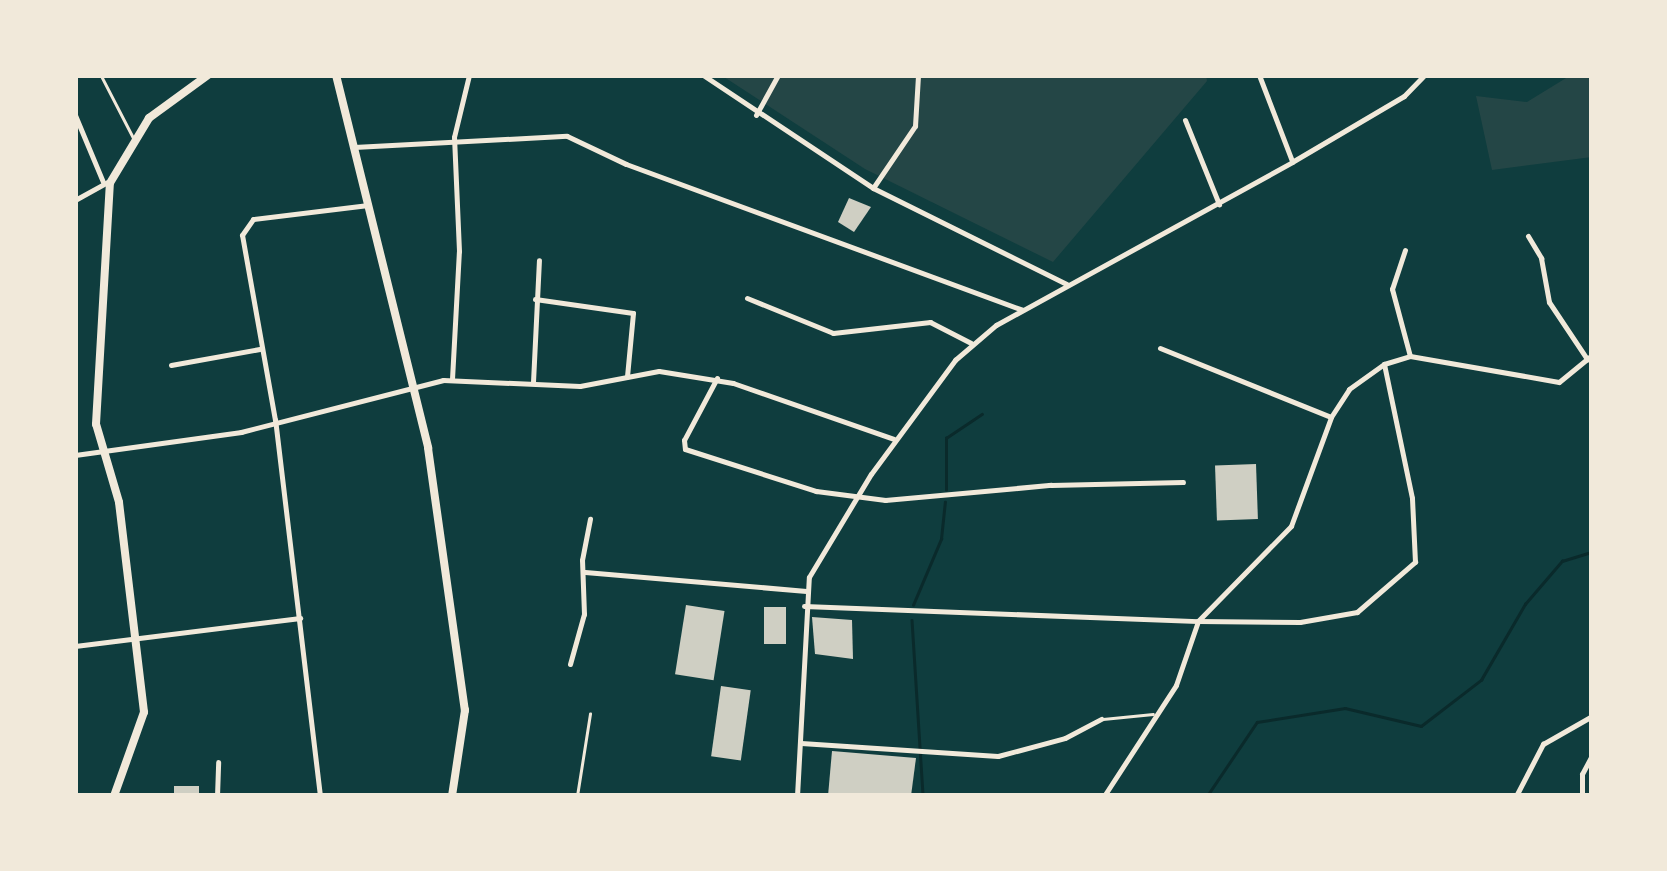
<!DOCTYPE html>
<html>
<head>
<meta charset="utf-8">
<style>
  body { margin:0 }
  #map { position:relative; width:1667px; height:871px; overflow:hidden; background:#0f3d3e; font-family:"Fira Sans Condensed",sans-serif }
  div>[style] { position:absolute }
  [style*='--x'] { left:calc(var(--x)*1px); top:calc(var(--y)*1px); width:calc(var(--w)*1px); rotate:calc(var(--a)*1deg) }
  .green>* { inset:0; background:#244646 }
  .stream>* { height:2.5px; margin:-1.25px; padding:0 1.25px; transform-origin:1.25px; border-radius:1.25px; background:#0a2a2b }
  .building>* { inset:0; background:#cfcfc3; transform-origin:0 0 }
  .service>* { height:2.5px; margin:-1.25px; padding:0 1.25px; transform-origin:1.25px; border-radius:1.25px; background:#f1e9da }
  .minor>* { height:5px; margin:-2.5px; padding:0 2.5px; transform-origin:2.5px; border-radius:2.5px; background:#f1e9da }
  .tertiary>* { height:8px; margin:-4px; padding:0 4px; transform-origin:4px; border-radius:4px; background:#f1e9da }
  span { translate:-50% -50%; white-space:nowrap; text-align:center; line-height:1.15; -webkit-text-stroke:8px #f1e9da; paint-order:stroke }
  .frame { position:absolute; inset:0; border:78px solid #f1e9da; pointer-events:none }
</style>
</head>
<body>
<div id="map">
  <div class="green">
    <i style="clip-path:polygon(721px 75px,1206px 75px,1207px 81px,1053px 262px,865px 169px)"></i>
    <i style="clip-path:polygon(1571px 75px,1592px 75px,1592px 157px,1492px 170px,1476px 96px,1527px 102px)"></i>
  </div>
  <div class="stream">
    <i style="--x:946;--y:490;--w:52;--a:-90"></i>
    <i style="--x:946;--y:438;--w:43;--a:-33.7"></i>
    <i style="--x:913;--y:605;--w:72;--a:-67"></i>
    <i style="--x:941;--y:539;--w:37;--a:-84"></i>
    <i style="--x:912;--y:620;--w:176;--a:86.4"></i>
    <i style="--x:1207;--y:796;--w:89;--a:-56"></i>
    <i style="--x:1257;--y:722;--w:89;--a:-9"></i>
    <i style="--x:1345;--y:708;--w:78;--a:13.3"></i>
    <i style="--x:1421;--y:726;--w:76;--a:-37.5"></i>
    <i style="--x:1481;--y:680;--w:88;--a:-59.9"></i>
    <i style="--x:1525;--y:604;--w:57;--a:-49.3"></i>
    <i style="--x:1562;--y:561;--w:31;--a:-17"></i>
  </div>
  <div class="building">
    <i style="clip-path:polygon(849px 198px,871px 207px,854px 232px,838px 222px)"></i>
    <i style="left:1256px;top:464px;width:55px;height:41px;rotate:88deg"></i>
    <i style="left:686px;top:605px;width:39px;height:70px;rotate:9deg"></i>
    <i style="left:764px;top:607px;width:22px;height:37px"></i>
    <i style="clip-path:polygon(812px 617px,852px 620px,853px 659px,815px 654px)"></i>
    <i style="left:721px;top:686px;width:30px;height:71px;rotate:8deg"></i>
    <i style="clip-path:polygon(832px 751px,916px 758px,911px 796px,828px 796px)"></i>
    <i style="left:174px;top:786px;width:25px;height:10px"></i>
  </div>
  <div class="service">
    <i style="--x:101;--y:75;--w:70;--a:62.7"></i>
    <i style="--x:1103;--y:719;--w:50;--a:-5.7"></i>
    <i style="--x:577;--y:796;--w:83;--a:-81"></i>
  </div>
  <div class="minor">
    <i style="--x:703;--y:75;--w:204;--a:33.6"></i>
    <i style="--x:873;--y:188;--w:216;--a:26.4"></i>
    <i style="--x:1259;--y:75;--w:92;--a:69"></i>
    <i style="--x:75;--y:115;--w:73;--a:67.3"></i>
    <i style="--x:756;--y:115;--w:46;--a:-61.2"></i>
    <i style="--x:1185;--y:120;--w:91;--a:68"></i>
    <i style="--x:354;--y:147;--w:213;--a:-3"></i>
    <i style="--x:567;--y:136;--w:65;--a:25.4"></i>
    <i style="--x:626;--y:164;--w:422;--a:20.2"></i>
    <i style="--x:873;--y:188;--w:75;--a:-55.9"></i>
    <i style="--x:915;--y:126;--w:51;--a:-86.6"></i>
    <i style="--x:75;--y:200;--w:37;--a:-29"></i>
    <i style="--x:1528;--y:236;--w:26;--a:59"></i>
    <i style="--x:1541;--y:258;--w:45;--a:79.7"></i>
    <i style="--x:1549;--y:302;--w:69;--a:56.3"></i>
    <i style="--x:1405;--y:250;--w:41;--a:108.4"></i>
    <i style="--x:1392;--y:289;--w:69;--a:75"></i>
    <i style="--x:747;--y:298;--w:93;--a:22.1"></i>
    <i style="--x:833;--y:333;--w:98;--a:-6.5"></i>
    <i style="--x:930;--y:322;--w:46;--a:27.1"></i>
    <i style="--x:535;--y:299;--w:99;--a:8.1"></i>
    <i style="--x:633;--y:313;--w:64;--a:95.4"></i>
    <i style="--x:1160;--y:348;--w:184;--a:22"></i>
    <i style="--x:171;--y:365;--w:90;--a:-10.2"></i>
    <i style="--x:717;--y:378;--w:70;--a:118"></i>
    <i style="--x:684;--y:440;--w:9;--a:84"></i>
    <i style="--x:685;--y:449;--w:138;--a:17.8"></i>
    <i style="--x:816;--y:491;--w:70;--a:7.4"></i>
    <i style="--x:885;--y:500;--w:167;--a:-5.2"></i>
    <i style="--x:1051;--y:485;--w:132;--a:-1.3"></i>
    <i style="--x:452;--y:379;--w:128;--a:-86.9"></i>
    <i style="--x:459;--y:251;--w:114;--a:-92.5"></i>
    <i style="--x:454;--y:137;--w:64;--a:-76.4"></i>
    <i style="--x:533;--y:382;--w:122;--a:-87.2"></i>
    <i style="--x:75;--y:455;--w:168;--a:-7.9"></i>
    <i style="--x:241;--y:432;--w:209;--a:-14.4"></i>
    <i style="--x:443;--y:380;--w:137;--a:2.5"></i>
    <i style="--x:580;--y:386;--w:80;--a:-10.8"></i>
    <i style="--x:659;--y:371;--w:75;--a:9.2"></i>
    <i style="--x:733;--y:383;--w:170;--a:19.2"></i>
    <i style="--x:585;--y:572;--w:222;--a:4.9"></i>
    <i style="--x:804;--y:606;--w:394;--a:2.2"></i>
    <i style="--x:1198;--y:621;--w:102;--a:0.6"></i>
    <i style="--x:1300;--y:622;--w:58;--a:-10"></i>
    <i style="--x:1357;--y:612;--w:77;--a:-40.8"></i>
    <i style="--x:1415;--y:562;--w:64;--a:-92.7"></i>
    <i style="--x:1412;--y:498;--w:137;--a:-101.8"></i>
    <i style="--x:75;--y:646;--w:227;--a:-7.1"></i>
    <i style="--x:570;--y:664;--w:52;--a:-74.4"></i>
    <i style="--x:584;--y:614;--w:54;--a:-92.1"></i>
    <i style="--x:582;--y:560;--w:42;--a:-79"></i>
    <i style="--x:801;--y:743;--w:197;--a:3.8"></i>
    <i style="--x:998;--y:756;--w:69;--a:-15"></i>
    <i style="--x:1065;--y:738;--w:41;--a:-27.8"></i>
    <i style="--x:217;--y:796;--w:34;--a:-88"></i>
    <i style="--x:320;--y:796;--w:379;--a:-96.8"></i>
    <i style="--x:275;--y:420;--w:188;--a:-100.1"></i>
    <i style="--x:242;--y:235;--w:19;--a:-55"></i>
    <i style="--x:253;--y:219;--w:116;--a:-6.9"></i>
    <i style="--x:797;--y:796;--w:219;--a:-86.9"></i>
    <i style="--x:809;--y:577;--w:120;--a:-59"></i>
    <i style="--x:871;--y:474;--w:142;--a:-53.6"></i>
    <i style="--x:955;--y:360;--w:54;--a:-40.5"></i>
    <i style="--x:996;--y:325;--w:338;--a:-28.8"></i>
    <i style="--x:1292;--y:162;--w:130;--a:-30.5"></i>
    <i style="--x:1404;--y:96;--w:29;--a:-46"></i>
    <i style="--x:1104;--y:796;--w:132;--a:-57"></i>
    <i style="--x:1176;--y:685;--w:68;--a:-71"></i>
    <i style="--x:1198;--y:621;--w:133;--a:-45.6"></i>
    <i style="--x:1291;--y:526;--w:116;--a:-69.8"></i>
    <i style="--x:1331;--y:417;--w:33;--a:-57"></i>
    <i style="--x:1349;--y:389;--w:43;--a:-35.5"></i>
    <i style="--x:1384;--y:364;--w:27;--a:-17"></i>
    <i style="--x:1410;--y:356;--w:151;--a:9.9"></i>
    <i style="--x:1559;--y:382;--w:43;--a:-39.3"></i>
    <i style="--x:1516;--y:796;--w:59;--a:-62.6"></i>
    <i style="--x:1543;--y:744;--w:56;--a:-29.7"></i>
    <i style="--x:1582;--y:796;--w:22;--a:-90"></i>
    <i style="--x:1582;--y:774;--w:21;--a:-62"></i>
  </div>
  <div class="tertiary">
    <i style="--x:336;--y:75;--w:384;--a:76.1"></i>
    <i style="--x:428;--y:448;--w:265;--a:82"></i>
    <i style="--x:465;--y:710;--w:87;--a:98.6"></i>
    <i style="--x:114;--y:796;--w:89;--a:-70.3"></i>
    <i style="--x:144;--y:712;--w:211;--a:-96.8"></i>
    <i style="--x:119;--y:502;--w:81;--a:-106.4"></i>
    <i style="--x:96;--y:424;--w:241;--a:-86.7"></i>
    <i style="--x:110;--y:183;--w:76;--a:-59"></i>
    <i style="--x:149;--y:118;--w:73;--a:-36.1"></i>
  </div>
  <div class="frame"></div>
</div>
</body>
</html>
